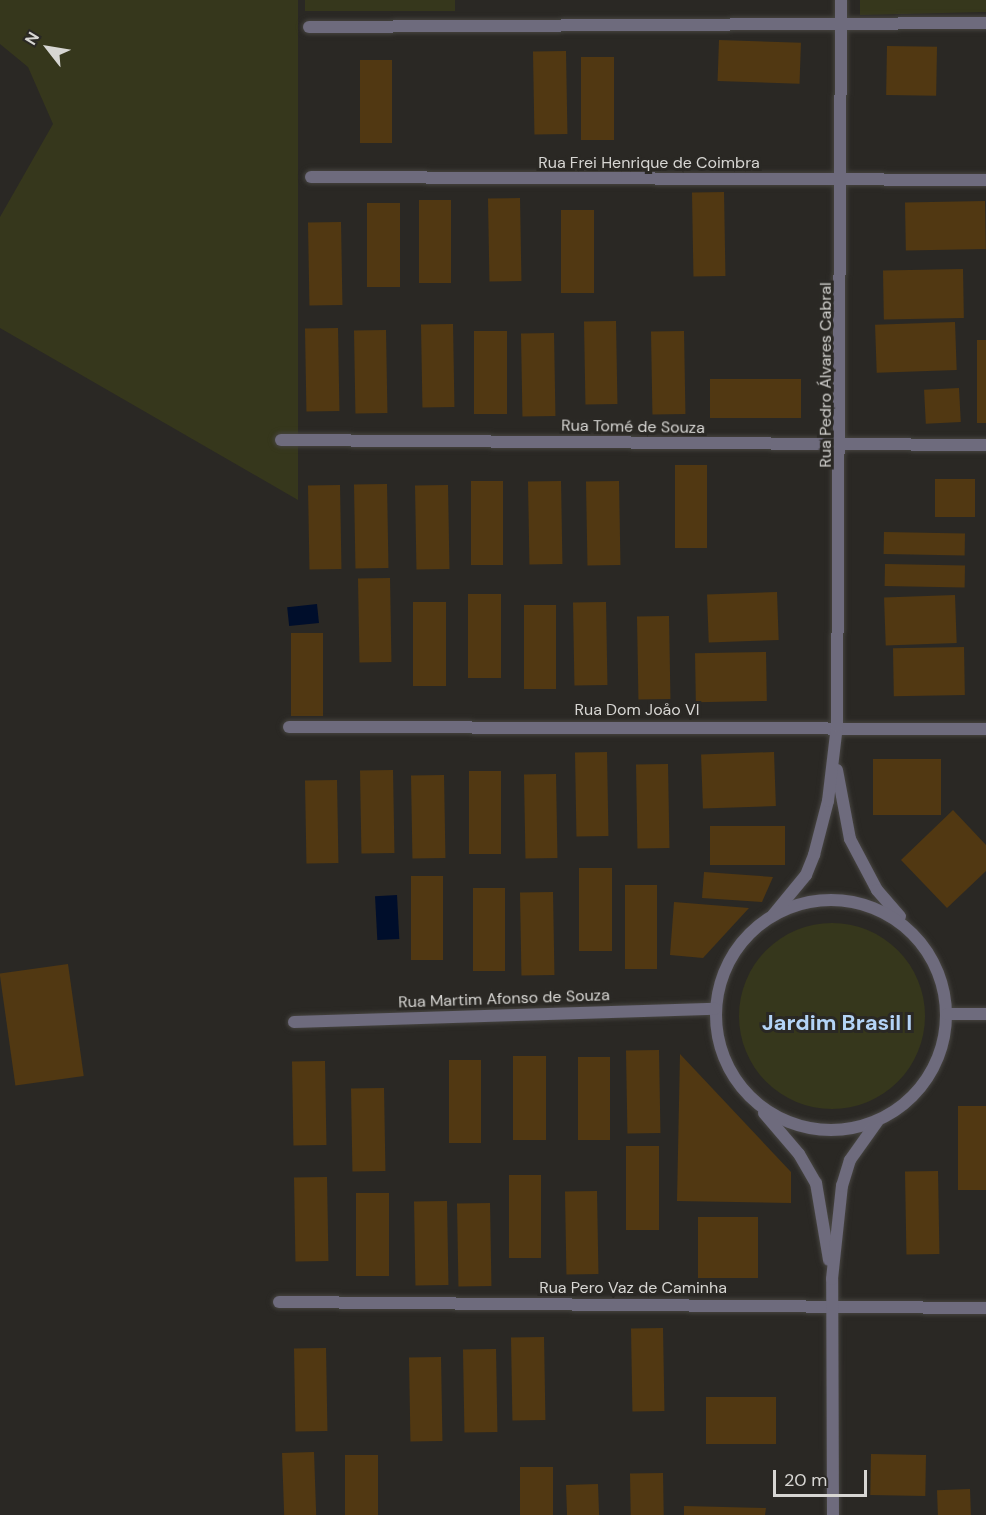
<!DOCTYPE html>
<html>
<head>
<meta charset="utf-8">
<style>
  body { margin:0 }
  #map { position:relative; width:986px; height:1515px; overflow:hidden; background:#2a2824; font-family:"DM Sans",sans-serif }
  div>[style] { position:absolute }
  [style*='--x'] { left:calc(var(--x)*1px); top:calc(var(--y)*1px); width:calc(var(--w)*1px); rotate:calc(var(--a)*1deg) }
  .green>* { inset:0; background:#36371c; transform-origin:0 0 }
  .round { border-radius:50% }
  .water>* { inset:0; background:#000e2b; transform-origin:0 0 }
  .building>* { inset:0; background:#513812; transform-origin:0 0 }
  .roads { filter:drop-shadow(0 0 2px #464440) drop-shadow(0 0 2px #464440) }
  .street>* { height:12px; margin:-6px; padding:0 6px; transform-origin:6px; border-radius:6px; background:#6e6b7d }
  .street>.ring { margin:-6px; padding:0; box-sizing:content-box; background:none; border:12px solid #6e6b7d; border-radius:50% }
  span { translate:-50% -50%; white-space:nowrap; text-align:center; line-height:1.15; -webkit-text-stroke:6px #2a2824; paint-order:stroke }
  .street-label { font-size:16px; color:#d7d6d3 }
  .district-label { font-size:22px; color:#b4d4f7; font-weight:700 }
  .north { position:absolute; left:18px; top:18px; width:60px; height:60px; -webkit-text-stroke:4px #2a2824; paint-order:stroke; rotate:301deg; font-size:16px; font-weight:700; line-height:24px; text-align:center; color:#d7d6d3 }
  .north::after { content:''; display:block; margin:auto; width:21px; height:27px; background:#d7d6d3; clip-path:polygon(50% 0,100% 100%,50% 72%,0 100%) }
  .scale { position:absolute; left:773px; top:1470px; width:94px; height:27px; box-sizing:border-box; border:3px solid #d7d6d3; border-top:0; padding-left:8px; font-size:18px; line-height:21px; white-space:nowrap; color:#d7d6d3; -webkit-text-stroke:4px #2a2824; paint-order:stroke }
</style>
</head>
<body>
<div id="map">
  <div class="green">
    <i style="clip-path:polygon(0 0,298px 0,298px 500px,0 328px,0 217px,53px 124px,28px 67px,0 44px)"></i>
    <i style="left:305px;top:0;width:150px;height:11px"></i>
    <i style="clip-path:polygon(860px 0,986px 0,986px 12px,860px 15px)"></i>
    <i class="round" style="left:739px;top:923px;width:186px;height:186px"></i>
  </div>
  <div class="water">
    <i style="left:317px;top:604px;width:19px;height:30px;rotate:84deg"></i>
    <i style="left:397px;top:895px;width:44px;height:22px;rotate:87deg"></i>
  </div>
  <div class="building">
    <i style="left:719px;top:40px;width:82px;height:41px;rotate:2deg"></i>
    <i style="left:887px;top:46px;width:50px;height:49px;rotate:1deg"></i>
    <i style="left:566px;top:51px;width:83px;height:33px;rotate:89deg"></i>
    <i style="left:614px;top:57px;width:83px;height:33px;rotate:90deg"></i>
    <i style="left:360px;top:60px;width:32px;height:83px"></i>
    <i style="left:724px;top:192px;width:84px;height:32px;rotate:89deg"></i>
    <i style="left:520px;top:198px;width:83px;height:32px;rotate:89deg"></i>
    <i style="left:419px;top:200px;width:32px;height:83px"></i>
    <i style="left:985px;top:201px;width:48px;height:80px;rotate:89deg"></i>
    <i style="left:367px;top:203px;width:33px;height:84px"></i>
    <i style="left:561px;top:210px;width:33px;height:83px"></i>
    <i style="left:341px;top:222px;width:83px;height:33px;rotate:89deg"></i>
    <i style="left:963px;top:269px;width:49px;height:80px;rotate:89deg"></i>
    <i style="left:616px;top:321px;width:83px;height:32px;rotate:89deg"></i>
    <i style="left:955px;top:322px;width:48px;height:80px;rotate:88deg"></i>
    <i style="left:453px;top:324px;width:83px;height:32px;rotate:89deg"></i>
    <i style="left:338px;top:328px;width:83px;height:33px;rotate:89deg"></i>
    <i style="left:386px;top:330px;width:83px;height:32px;rotate:89deg"></i>
    <i style="left:474px;top:331px;width:33px;height:83px"></i>
    <i style="left:684px;top:331px;width:83px;height:33px;rotate:89deg"></i>
    <i style="left:554px;top:333px;width:83px;height:33px;rotate:89deg"></i>
    <i style="left:977px;top:340px;width:9px;height:83px"></i>
    <i style="left:710px;top:379px;width:91px;height:39px"></i>
    <i style="left:959px;top:388px;width:34px;height:35px;rotate:87deg"></i>
    <i style="left:675px;top:465px;width:32px;height:83px"></i>
    <i style="left:935px;top:479px;width:40px;height:38px"></i>
    <i style="left:471px;top:481px;width:32px;height:84px"></i>
    <i style="left:561px;top:481px;width:83px;height:33px;rotate:89deg"></i>
    <i style="left:619px;top:481px;width:84px;height:33px;rotate:89deg"></i>
    <i style="left:387px;top:484px;width:84px;height:33px;rotate:89deg"></i>
    <i style="left:340px;top:485px;width:84px;height:32px;rotate:89deg"></i>
    <i style="left:448px;top:485px;width:84px;height:33px;rotate:89deg"></i>
    <i style="left:884px;top:532px;width:81px;height:22px;rotate:1deg"></i>
    <i style="left:885px;top:564px;width:80px;height:22px;rotate:1deg"></i>
    <i style="left:390px;top:578px;width:84px;height:32px;rotate:89deg"></i>
    <i style="left:777px;top:592px;width:48px;height:70px;rotate:88deg"></i>
    <i style="left:468px;top:594px;width:33px;height:84px"></i>
    <i style="left:955px;top:595px;width:48px;height:71px;rotate:88deg"></i>
    <i style="left:413px;top:602px;width:33px;height:84px"></i>
    <i style="left:606px;top:602px;width:83px;height:33px;rotate:89deg"></i>
    <i style="left:524px;top:605px;width:32px;height:84px"></i>
    <i style="left:669px;top:616px;width:83px;height:32px;rotate:89deg"></i>
    <i style="left:291px;top:633px;width:32px;height:83px"></i>
    <i style="left:964px;top:647px;width:48px;height:71px;rotate:89deg"></i>
    <i style="left:766px;top:652px;width:49px;height:71px;rotate:89deg"></i>
    <i style="left:607px;top:752px;width:84px;height:32px;rotate:89deg"></i>
    <i style="left:774px;top:752px;width:54px;height:73px;rotate:88deg"></i>
    <i style="left:873px;top:759px;width:68px;height:56px"></i>
    <i style="left:668px;top:764px;width:84px;height:32px;rotate:89deg"></i>
    <i style="left:393px;top:770px;width:83px;height:33px;rotate:89deg"></i>
    <i style="left:469px;top:771px;width:32px;height:83px"></i>
    <i style="left:556px;top:774px;width:84px;height:32px;rotate:89deg"></i>
    <i style="left:444px;top:775px;width:83px;height:33px;rotate:89deg"></i>
    <i style="left:337px;top:780px;width:83px;height:32px;rotate:89deg"></i>
    <i style="clip-path:polygon(953px 810px,986px 845px,986px 871px,947px 908px,901px 860px)"></i>
    <i style="left:785px;top:826px;width:39px;height:75px;rotate:90deg"></i>
    <i style="left:579px;top:868px;width:33px;height:83px"></i>
    <i style="clip-path:polygon(704px 872px,773px 877px,762px 902px,702px 898px)"></i>
    <i style="left:411px;top:876px;width:32px;height:84px"></i>
    <i style="left:625px;top:885px;width:32px;height:84px"></i>
    <i style="left:473px;top:888px;width:32px;height:83px"></i>
    <i style="left:553px;top:892px;width:83px;height:33px;rotate:89deg"></i>
    <i style="clip-path:polygon(674px 902px,749px 908px,703px 958px,670px 955px)"></i>
    <i style="left:68px;top:964px;width:113px;height:69px;rotate:82deg"></i>
    <i style="left:659px;top:1050px;width:83px;height:33px;rotate:89deg"></i>
    <i style="clip-path:polygon(680px 1054px,791px 1172px,791px 1203px,677px 1201px)"></i>
    <i style="left:513px;top:1056px;width:33px;height:84px"></i>
    <i style="left:578px;top:1057px;width:32px;height:83px"></i>
    <i style="left:449px;top:1060px;width:32px;height:83px"></i>
    <i style="left:325px;top:1061px;width:84px;height:33px;rotate:89deg"></i>
    <i style="left:384px;top:1088px;width:83px;height:33px;rotate:89deg"></i>
    <i style="left:958px;top:1106px;width:28px;height:84px"></i>
    <i style="left:626px;top:1146px;width:33px;height:84px"></i>
    <i style="left:938px;top:1171px;width:83px;height:33px;rotate:89deg"></i>
    <i style="left:509px;top:1175px;width:32px;height:83px"></i>
    <i style="left:327px;top:1177px;width:84px;height:33px;rotate:89deg"></i>
    <i style="left:597px;top:1191px;width:83px;height:32px;rotate:89deg"></i>
    <i style="left:356px;top:1193px;width:33px;height:83px"></i>
    <i style="left:447px;top:1201px;width:84px;height:33px;rotate:89deg"></i>
    <i style="left:490px;top:1203px;width:83px;height:33px;rotate:89deg"></i>
    <i style="left:758px;top:1217px;width:61px;height:60px;rotate:90deg"></i>
    <i style="left:663px;top:1328px;width:83px;height:32px;rotate:89deg"></i>
    <i style="left:544px;top:1337px;width:83px;height:33px;rotate:89deg"></i>
    <i style="left:326px;top:1348px;width:83px;height:32px;rotate:89deg"></i>
    <i style="left:496px;top:1349px;width:83px;height:33px;rotate:89deg"></i>
    <i style="left:441px;top:1357px;width:84px;height:32px;rotate:89deg"></i>
    <i style="left:706px;top:1397px;width:70px;height:47px"></i>
    <i style="left:314px;top:1452px;width:63px;height:32px;rotate:88deg"></i>
    <i style="left:871px;top:1454px;width:55px;height:41px;rotate:1deg"></i>
    <i style="left:345px;top:1455px;width:33px;height:60px"></i>
    <i style="left:553px;top:1467px;width:48px;height:33px;rotate:90deg"></i>
    <i style="left:663px;top:1473px;width:42px;height:33px;rotate:89deg"></i>
    <i style="left:598px;top:1484px;width:31px;height:32px;rotate:88deg"></i>
    <i style="left:970px;top:1489px;width:26px;height:33px;rotate:88deg"></i>
    <i style="clip-path:polygon(684px 1506px,766px 1508px,765px 1515px,684px 1515px)"></i>
  </div>
  <div class="roads">
    <div class="street">
      <i style="--x:309;--y:27;--w:677;--a:-0.34"></i>
      <i style="--x:311;--y:177;--w:675;--a:0.25"></i>
      <i style="--x:281;--y:440;--w:705;--a:0.41"></i>
      <i style="--x:289;--y:727;--w:697;--a:0.16"></i>
      <i style="--x:837;--y:770;--w:70;--a:79.3"></i>
      <i style="--x:850;--y:839;--w:58;--a:62.1"></i>
      <i style="--x:877;--y:890;--w:35;--a:49"></i>
      <i class="ring" style="left:716px;top:900px;width:218px;height:218px"></i>
      <i style="--x:773;--y:915;--w:52;--a:-50.5"></i>
      <i style="--x:806;--y:875;--w:22;--a:-68"></i>
      <i style="--x:814;--y:855;--w:56;--a:-75.5"></i>
      <i style="--x:828;--y:801;--w:76;--a:-83.2"></i>
      <i style="--x:837;--y:726;--w:726;--a:-89.68"></i>
      <i style="--x:947;--y:1014;--w:39;--a:0"></i>
      <i style="--x:294;--y:1022;--w:421;--a:-1.8"></i>
      <i style="--x:764;--y:1113;--w:54;--a:49.5"></i>
      <i style="--x:799;--y:1154;--w:34;--a:60"></i>
      <i style="--x:816;--y:1183;--w:78;--a:80.4"></i>
      <i style="--x:279;--y:1302;--w:707;--a:0.49"></i>
      <i style="--x:833;--y:1515;--w:236;--a:-90.2"></i>
      <i style="--x:832;--y:1279;--w:94;--a:-83.9"></i>
      <i style="--x:842;--y:1186;--w:27;--a:-73"></i>
      <i style="--x:850;--y:1160;--w:47;--a:-54.6"></i>
    </div>
  </div>
  <div class="street-label">
    <span style="left:649px;top:163px">Rua Frei Henrique de Coimbra</span>
    <span style="left:826px;top:375px;rotate:-90deg">Rua Pedro Álvares Cabral</span>
    <span style="left:633px;top:427px;rotate:1deg">Rua Tomé de Souza</span>
    <span style="left:637px;top:710px">Rua Dom Joåo VI</span>
    <span style="left:504px;top:999px;rotate:-2deg">Rua Martim Afonso de Souza</span>
    <span style="left:633px;top:1288px">Rua Pero Vaz de Caminha</span>
  </div>
  <div class="district-label">
    <span style="left:837px;top:1023px">Jardim Brasil I</span>
  </div>
  <div class="north">N</div>
  <div class="scale">20 m</div>
</div>
</body>
</html>
